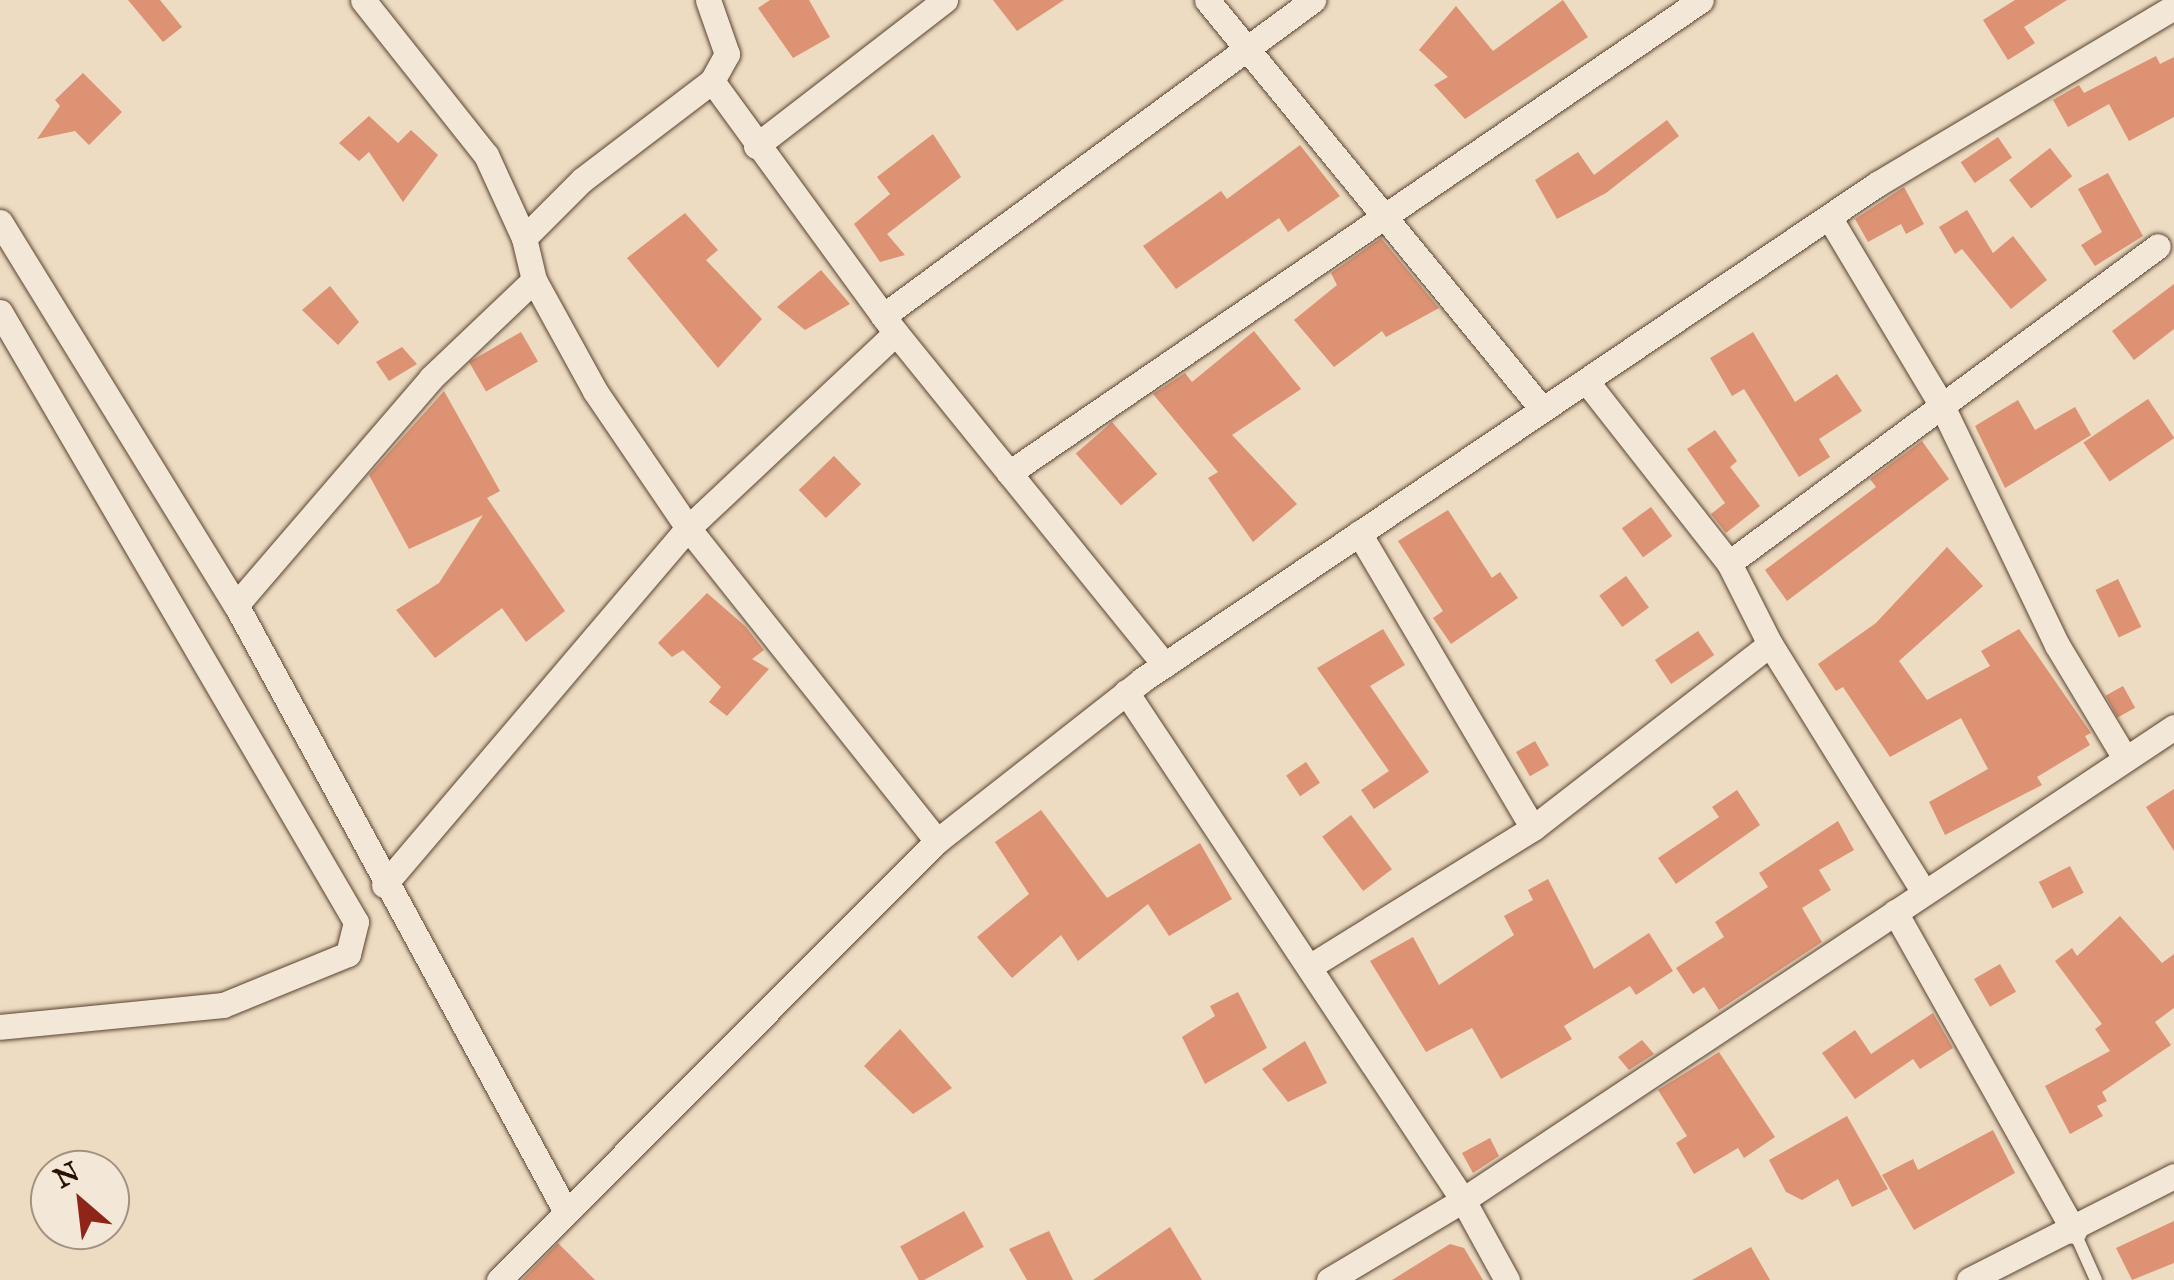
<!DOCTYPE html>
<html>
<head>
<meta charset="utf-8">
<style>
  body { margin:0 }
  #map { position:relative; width:2174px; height:1280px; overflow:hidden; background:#eddbc2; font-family:"IM FELL Great Primer",serif }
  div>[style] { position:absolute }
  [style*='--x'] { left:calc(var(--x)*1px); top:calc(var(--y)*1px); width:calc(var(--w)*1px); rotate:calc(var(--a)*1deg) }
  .building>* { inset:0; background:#dc9273; transform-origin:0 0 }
  .roads { filter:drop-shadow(0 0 2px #5a4430) drop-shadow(0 0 2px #5a4430) }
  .service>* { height:12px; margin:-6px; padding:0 6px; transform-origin:6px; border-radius:6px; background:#f3e8d7 }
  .minor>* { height:25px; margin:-12.5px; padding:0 12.5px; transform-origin:12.5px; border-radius:12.5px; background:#f3e8d7 }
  span { translate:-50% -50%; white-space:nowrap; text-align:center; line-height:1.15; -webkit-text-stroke:9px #f3e8d7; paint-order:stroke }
  .north { position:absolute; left:30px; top:1150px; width:100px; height:100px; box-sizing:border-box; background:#f3e8d7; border:2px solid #a29281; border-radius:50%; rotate:332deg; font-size:28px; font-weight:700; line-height:40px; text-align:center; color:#291100 }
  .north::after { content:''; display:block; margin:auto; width:35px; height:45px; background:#8f2418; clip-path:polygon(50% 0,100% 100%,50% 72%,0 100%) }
</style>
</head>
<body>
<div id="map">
  <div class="building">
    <i style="clip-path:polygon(128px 0,160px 0,182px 27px,163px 42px)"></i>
    <i style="clip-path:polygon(770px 0,809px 0,830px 37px,793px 58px,758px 8px)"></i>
    <i style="clip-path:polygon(993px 0,1064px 0,1017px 31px)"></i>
    <i style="clip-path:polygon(1563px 0,1588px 37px,1465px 119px,1434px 85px,1448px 77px,1419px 50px,1456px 6px,1493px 51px)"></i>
    <i style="clip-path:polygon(2015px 0,2067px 0,2024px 27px,2035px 43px,2008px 60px,1983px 20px)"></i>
    <i style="clip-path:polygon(2156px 56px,2160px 64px,2174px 57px,2174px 117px,2129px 141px,2109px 104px,2068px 127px,2053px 100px,2079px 85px,2084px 93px)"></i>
    <i style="clip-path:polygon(83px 73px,122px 112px,89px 145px,75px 131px,37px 139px,60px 106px,55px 100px)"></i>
    <i style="clip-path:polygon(369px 116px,398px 143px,411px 130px,438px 155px,403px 202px,369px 152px,359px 161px,339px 143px)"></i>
    <i style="clip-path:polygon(1667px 120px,1679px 136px,1606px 193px,1557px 219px,1535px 180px,1578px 152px,1594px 175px)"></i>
    <i style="clip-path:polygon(933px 134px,961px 177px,887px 234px,905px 255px,880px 262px,854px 224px,890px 194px,877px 177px)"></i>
    <i style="left:1998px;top:137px;width:25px;height:45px;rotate:56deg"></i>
    <i style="clip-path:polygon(1300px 145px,1340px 196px,1288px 232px,1279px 218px,1176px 289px,1143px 246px,1221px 191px,1227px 199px)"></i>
    <i style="left:2050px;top:148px;width:36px;height:52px;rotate:52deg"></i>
    <i style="clip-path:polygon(2108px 173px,2143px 236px,2095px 266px,2081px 245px,2102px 232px,2078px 189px)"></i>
    <i style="clip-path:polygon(1904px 187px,1924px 224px,1906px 234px,1901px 224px,1868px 242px,1855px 219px)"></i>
    <i style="clip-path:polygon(1967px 210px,1993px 253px,2013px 236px,2047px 280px,2011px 309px,1962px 249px,1955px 254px,1939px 227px)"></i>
    <i style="clip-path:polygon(685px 213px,718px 250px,706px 260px,762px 319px,718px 368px,627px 258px)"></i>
    <i style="clip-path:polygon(1381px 238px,1439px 308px,1386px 337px,1382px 331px,1334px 367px,1294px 320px,1337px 285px,1331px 273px)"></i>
    <i style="clip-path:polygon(821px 270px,850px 304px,805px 330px,777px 307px)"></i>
    <i style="clip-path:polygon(2174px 284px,2174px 329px,2134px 360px,2112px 331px)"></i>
    <i style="clip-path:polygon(330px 286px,359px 322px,338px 345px,302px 310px)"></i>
    <i style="clip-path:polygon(1254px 331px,1301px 389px,1232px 435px,1297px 504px,1253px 542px,1208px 478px,1218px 472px,1153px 394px,1185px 373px,1192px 382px)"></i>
    <i style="left:521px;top:332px;width:34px;height:60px;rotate:60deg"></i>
    <i style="clip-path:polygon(1753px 332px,1795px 402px,1837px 374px,1862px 411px,1819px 439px,1830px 457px,1799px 477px,1744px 389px,1732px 396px,1710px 358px)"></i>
    <i style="clip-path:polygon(402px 347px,417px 364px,389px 381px,376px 362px)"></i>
    <i style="clip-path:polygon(444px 391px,500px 491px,487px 498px,565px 611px,526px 642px,502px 608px,435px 658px,396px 610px,439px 583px,483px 515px,409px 549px,369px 475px)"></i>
    <i style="left:2148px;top:399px;width:47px;height:78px;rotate:56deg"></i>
    <i style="clip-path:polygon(2018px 400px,2035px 430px,2075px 407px,2091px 435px,2005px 488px,1975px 426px)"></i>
    <i style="left:1112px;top:422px;width:69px;height:48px;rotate:49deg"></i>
    <i style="clip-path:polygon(1715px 430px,1737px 461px,1730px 467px,1760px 506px,1726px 533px,1711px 514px,1725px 503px,1687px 449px)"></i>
    <i style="clip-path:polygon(1922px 441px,1949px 479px,1787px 601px,1765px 570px,1876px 487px,1870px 479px)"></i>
    <i style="left:834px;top:456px;width:39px;height:49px;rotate:46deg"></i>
    <i style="left:1651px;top:507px;width:36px;height:36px;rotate:54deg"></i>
    <i style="clip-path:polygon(1448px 510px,1492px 578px,1500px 572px,1518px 598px,1451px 644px,1433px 618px,1443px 611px,1398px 541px)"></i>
    <i style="clip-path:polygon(1947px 547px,1983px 586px,1899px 661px,1927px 700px,1990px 666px,1981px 651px,2019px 629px,2091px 733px,2085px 736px,2090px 745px,2037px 777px,2042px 785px,1945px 835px,1929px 802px,1988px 769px,1961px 718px,1890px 757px,1843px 687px,1836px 691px,1818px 664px,1876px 623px)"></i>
    <i style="left:1626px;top:576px;width:39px;height:33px;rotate:54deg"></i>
    <i style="left:2118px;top:579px;width:53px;height:25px;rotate:64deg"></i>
    <i style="clip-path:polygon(707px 593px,745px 626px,764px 650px,752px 659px,769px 669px,727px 716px,709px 702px,721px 687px,683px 650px,672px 657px,658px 643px)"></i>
    <i style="clip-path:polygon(1383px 629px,1405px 665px,1370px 686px,1429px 772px,1374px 809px,1361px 790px,1389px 771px,1317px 668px)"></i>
    <i style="left:1698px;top:631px;width:29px;height:52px;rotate:56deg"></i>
    <i style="left:2123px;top:686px;width:25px;height:20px;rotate:61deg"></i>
    <i style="left:1535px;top:741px;width:28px;height:22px;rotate:60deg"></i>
    <i style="left:1306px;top:762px;width:25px;height:24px;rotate:56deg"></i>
    <i style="clip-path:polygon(2174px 789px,2174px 851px,2146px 807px)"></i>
    <i style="clip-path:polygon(1737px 790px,1760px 825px,1676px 884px,1658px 858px,1719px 817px,1712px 807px)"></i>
    <i style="clip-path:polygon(1041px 810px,1107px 898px,1200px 843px,1232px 899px,1169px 936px,1148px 904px,1078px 961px,1061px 935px,1012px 978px,977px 937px,1029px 894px,995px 842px)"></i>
    <i style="left:1351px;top:815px;width:68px;height:36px;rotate:53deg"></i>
    <i style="clip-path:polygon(1838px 821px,1854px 850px,1819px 870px,1831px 890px,1802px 908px,1822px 942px,1719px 1010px,1704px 987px,1693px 994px,1676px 968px,1724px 937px,1715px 922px,1768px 887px,1759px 873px)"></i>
    <i style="left:2070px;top:866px;width:30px;height:35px;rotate:63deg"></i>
    <i style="clip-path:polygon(1548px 879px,1594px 969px,1649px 933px,1673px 971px,1636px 995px,1630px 986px,1564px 1026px,1572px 1039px,1501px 1079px,1472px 1028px,1426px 1052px,1370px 961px,1413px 937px,1439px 985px,1514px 935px,1504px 916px,1533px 900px,1528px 890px)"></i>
    <i style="clip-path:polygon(2120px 916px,2162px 963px,2174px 954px,2174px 1008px,2155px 1022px,2171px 1045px,2102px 1092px,2107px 1101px,2097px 1106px,2103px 1116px,2070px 1134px,2045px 1086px,2110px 1051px,2095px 1029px,2102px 1024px,2055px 961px,2072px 948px,2077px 956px)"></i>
    <i style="left:2000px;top:964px;width:32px;height:30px;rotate:60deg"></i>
    <i style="clip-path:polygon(1238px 992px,1267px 1048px,1205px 1084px,1182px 1037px,1215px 1016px,1210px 1006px)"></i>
    <i style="clip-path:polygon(1933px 1013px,1953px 1048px,1920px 1069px,1913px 1059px,1855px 1099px,1822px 1053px,1855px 1030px,1871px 1054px)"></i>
    <i style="clip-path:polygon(900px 1029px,952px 1088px,913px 1114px,864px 1066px)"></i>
    <i style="clip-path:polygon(1642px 1040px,1654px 1054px,1629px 1070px,1618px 1057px)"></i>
    <i style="clip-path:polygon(1305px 1041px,1327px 1083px,1288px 1102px,1262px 1069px)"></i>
    <i style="clip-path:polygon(1719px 1052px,1775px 1137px,1744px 1158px,1738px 1148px,1694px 1174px,1676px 1143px,1687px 1136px,1658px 1090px)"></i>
    <i style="clip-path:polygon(1847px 1116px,1888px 1189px,1852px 1207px,1838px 1179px,1802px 1200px,1786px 1192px,1769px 1160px)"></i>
    <i style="clip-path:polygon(1993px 1130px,2015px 1173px,1914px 1230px,1882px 1175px,1913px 1159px,1918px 1170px)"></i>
    <i style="clip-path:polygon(1490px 1138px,1499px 1156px,1473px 1173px,1462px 1153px)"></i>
    <i style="left:964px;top:1211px;width:41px;height:73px;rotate:61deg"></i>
    <i style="clip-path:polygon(2174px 1221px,2174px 1263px,2132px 1280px,2116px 1248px)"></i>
    <i style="clip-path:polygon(1170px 1227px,1202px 1280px,1093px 1280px)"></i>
    <i style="clip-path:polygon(1049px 1231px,1073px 1280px,1027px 1280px,1009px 1249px)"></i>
    <i style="clip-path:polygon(558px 1243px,595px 1280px,522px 1280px)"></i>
    <i style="clip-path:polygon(1450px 1244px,1464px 1248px,1483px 1280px,1392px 1280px)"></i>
    <i style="clip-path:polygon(1751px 1247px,1770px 1280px,1692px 1280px)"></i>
  </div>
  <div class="roads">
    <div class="service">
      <i style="--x:2074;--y:1231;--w:54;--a:65.8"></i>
    </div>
    <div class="minor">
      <i style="--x:363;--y:0;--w:198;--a:51.6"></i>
      <i style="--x:486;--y:155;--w:91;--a:65.4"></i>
      <i style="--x:524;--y:238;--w:43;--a:76.6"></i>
      <i style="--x:534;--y:280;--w:127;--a:61.2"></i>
      <i style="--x:595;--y:391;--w:166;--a:55.8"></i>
      <i style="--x:688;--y:528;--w:400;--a:51.5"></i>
      <i style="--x:1207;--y:0;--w:529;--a:50.68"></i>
      <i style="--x:712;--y:81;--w:312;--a:53.9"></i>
      <i style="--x:896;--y:333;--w:427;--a:51"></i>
      <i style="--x:756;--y:146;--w:239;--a:-37.7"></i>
      <i style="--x:1829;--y:217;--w:220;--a:59.1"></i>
      <i style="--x:1942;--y:406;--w:265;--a:64.3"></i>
      <i style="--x:2057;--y:645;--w:132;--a:59"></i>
      <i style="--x:0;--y:222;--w:450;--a:58.4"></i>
      <i style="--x:236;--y:605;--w:686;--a:61.46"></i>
      <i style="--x:524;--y:238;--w:82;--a:-45"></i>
      <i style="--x:582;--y:180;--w:163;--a:-37.3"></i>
      <i style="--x:712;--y:81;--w:31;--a:-61"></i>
      <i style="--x:727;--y:54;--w:57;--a:-109.4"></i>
      <i style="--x:0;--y:312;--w:706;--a:59.73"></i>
      <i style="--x:356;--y:922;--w:33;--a:104"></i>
      <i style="--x:348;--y:954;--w:135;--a:157.8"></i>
      <i style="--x:223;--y:1005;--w:224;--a:174.4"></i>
      <i style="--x:883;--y:316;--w:534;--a:-36.31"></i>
      <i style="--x:1587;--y:382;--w:230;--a:51.9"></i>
      <i style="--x:1729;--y:563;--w:91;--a:63.2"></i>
      <i style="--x:1770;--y:644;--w:288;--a:58.2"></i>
      <i style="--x:1009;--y:473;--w:838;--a:-34.35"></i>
      <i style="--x:1359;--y:533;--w:342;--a:59.5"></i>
      <i style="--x:1729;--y:563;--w:533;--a:-36.46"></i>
      <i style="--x:236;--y:605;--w:299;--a:-49.3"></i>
      <i style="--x:431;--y:378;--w:142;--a:-43.6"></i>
      <i style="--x:1126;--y:692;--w:610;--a:56.44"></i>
      <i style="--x:1463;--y:1200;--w:91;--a:61.2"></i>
      <i style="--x:384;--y:885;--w:469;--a:-49.6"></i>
      <i style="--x:688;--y:528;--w:285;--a:-43.2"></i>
      <i style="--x:1895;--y:912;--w:366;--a:60.7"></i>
      <i style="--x:1309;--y:967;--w:264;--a:-31.8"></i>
      <i style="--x:1533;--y:828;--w:300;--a:-37.8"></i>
      <i style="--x:499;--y:1280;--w:620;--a:-45.07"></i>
      <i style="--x:937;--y:841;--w:261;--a:-38.1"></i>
      <i style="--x:1142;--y:680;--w:887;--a:-34.01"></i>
      <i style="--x:1877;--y:184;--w:346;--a:-30.8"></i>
      <i style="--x:1329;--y:1280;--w:156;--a:-30.8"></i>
      <i style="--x:1463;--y:1200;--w:854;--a:-33.63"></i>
      <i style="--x:1969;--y:1280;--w:230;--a:-26.9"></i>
    </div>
  </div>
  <div class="north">N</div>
</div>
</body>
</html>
